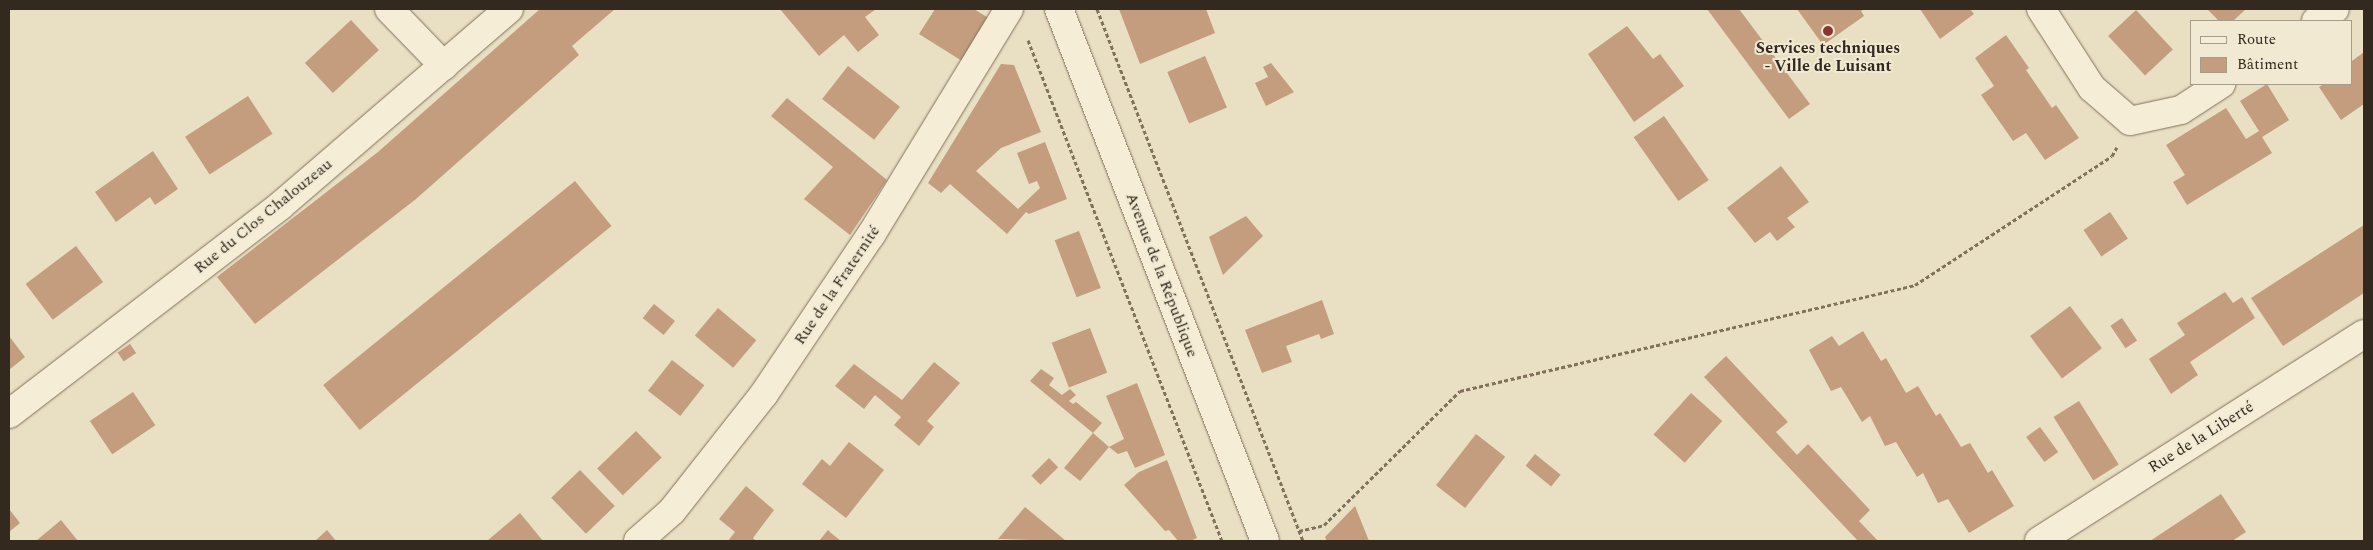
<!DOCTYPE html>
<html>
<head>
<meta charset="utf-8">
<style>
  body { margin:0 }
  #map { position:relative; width:2373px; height:550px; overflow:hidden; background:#e9dfc3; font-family:Spectral,serif }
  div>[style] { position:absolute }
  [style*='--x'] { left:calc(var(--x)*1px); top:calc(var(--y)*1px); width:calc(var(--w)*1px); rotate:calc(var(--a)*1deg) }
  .building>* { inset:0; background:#c39d7d; transform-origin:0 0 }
  .path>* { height:3px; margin-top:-1.5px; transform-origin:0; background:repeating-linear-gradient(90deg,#81715c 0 4px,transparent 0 6.5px) }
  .roads { filter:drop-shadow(0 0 1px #81715c) drop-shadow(0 0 1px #81715c) }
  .street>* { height:28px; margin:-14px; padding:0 14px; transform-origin:14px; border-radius:14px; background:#f5edd5 }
  .secondary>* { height:28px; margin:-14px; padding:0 14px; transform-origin:14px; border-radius:14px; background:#f5edd5 }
  .dots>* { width:14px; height:14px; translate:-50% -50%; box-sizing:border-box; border:2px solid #f1e9d2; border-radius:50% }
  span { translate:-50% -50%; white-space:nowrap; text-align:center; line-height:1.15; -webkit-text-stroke:4px #f1e9d2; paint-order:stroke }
  .poi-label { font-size:16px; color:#33291e; font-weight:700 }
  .street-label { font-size:16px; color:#33291e }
  .frame { position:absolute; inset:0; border:10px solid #33291e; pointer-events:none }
  .legend { position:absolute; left:2190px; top:20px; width:162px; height:65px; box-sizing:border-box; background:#f1e9d2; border:1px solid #a59c8a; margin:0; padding:6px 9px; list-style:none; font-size:15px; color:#33291e }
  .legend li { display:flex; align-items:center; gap:10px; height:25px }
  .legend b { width:25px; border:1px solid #a59c8a }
</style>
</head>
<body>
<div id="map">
  <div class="building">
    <i style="clip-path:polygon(540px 9px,615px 9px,572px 46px,579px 55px,416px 199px,255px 324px,217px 277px,378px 152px)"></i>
    <i style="clip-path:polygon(780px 9px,876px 9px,865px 17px,879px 35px,858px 52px,844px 35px,819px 56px)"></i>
    <i style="clip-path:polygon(935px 9px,974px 9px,990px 19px,962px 61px,919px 34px)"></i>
    <i style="clip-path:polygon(1119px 9px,1206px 9px,1215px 33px,1140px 64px)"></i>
    <i style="clip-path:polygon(1707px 9px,1739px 9px,1810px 104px,1789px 119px)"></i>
    <i style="clip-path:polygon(1797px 9px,1864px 9px,1861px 11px,1864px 16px,1823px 45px)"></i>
    <i style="clip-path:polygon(1920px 9px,1970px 9px,1974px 14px,1940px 39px)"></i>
    <i style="clip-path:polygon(2207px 9px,2246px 9px,2233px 21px,2219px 21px)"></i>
    <i style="left:2136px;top:10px;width:54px;height:38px;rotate:47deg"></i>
    <i style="left:351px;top:20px;width:41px;height:63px;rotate:47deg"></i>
    <i style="clip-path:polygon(1627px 26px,1653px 59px,1660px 54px,1684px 86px,1634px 122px,1588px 54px)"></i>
    <i style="clip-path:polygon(2006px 35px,2029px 68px,2026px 70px,2052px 108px,2056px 105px,2079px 138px,2045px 160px,2026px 133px,2013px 141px,1981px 95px,1994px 86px,1975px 58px)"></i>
    <i style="clip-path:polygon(2364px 52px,2364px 104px,2341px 120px,2319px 87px,2324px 84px,2352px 84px,2352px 61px)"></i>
    <i style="left:1205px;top:56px;width:56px;height:41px;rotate:67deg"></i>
    <i style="clip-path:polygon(1271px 63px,1294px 92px,1266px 106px,1255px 83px,1268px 77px,1263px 67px)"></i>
    <i style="clip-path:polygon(1001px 64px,1014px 65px,1041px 132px,1001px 148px,976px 171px,1018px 209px,1040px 188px,1037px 181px,1029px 184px,1017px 153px,1045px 142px,1067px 199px,1029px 214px,1026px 212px,1007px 234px,950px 184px,941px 193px,928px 183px)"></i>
    <i style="left:848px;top:66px;width:66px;height:42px;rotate:38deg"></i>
    <i style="clip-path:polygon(2267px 84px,2289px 120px,2262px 137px,2272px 153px,2187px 205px,2173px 182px,2185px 175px,2166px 145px,2226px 108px,2246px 139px,2259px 131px,2240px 101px)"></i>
    <i style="left:248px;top:96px;width:45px;height:75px;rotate:57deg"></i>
    <i style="clip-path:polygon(787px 98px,887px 180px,850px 235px,804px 199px,833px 167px,771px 116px)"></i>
    <i style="left:1664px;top:116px;width:78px;height:37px;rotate:55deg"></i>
    <i style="clip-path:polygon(153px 151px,178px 189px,155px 205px,150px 197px,116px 222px,95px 192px)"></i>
    <i style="clip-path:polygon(1781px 166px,1809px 202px,1787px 218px,1795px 227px,1777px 241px,1770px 232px,1755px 243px,1727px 208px)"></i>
    <i style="left:575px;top:181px;width:58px;height:324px;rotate:51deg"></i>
    <i style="left:2110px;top:212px;width:32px;height:32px;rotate:56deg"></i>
    <i style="clip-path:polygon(1246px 216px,1263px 236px,1223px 275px,1209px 237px)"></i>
    <i style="clip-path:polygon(2364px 225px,2364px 293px,2283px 346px,2251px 298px)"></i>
    <i style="left:1079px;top:231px;width:61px;height:26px;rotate:69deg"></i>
    <i style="left:76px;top:246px;width:45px;height:63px;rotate:53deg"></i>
    <i style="clip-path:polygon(2225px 292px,2233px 303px,2242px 297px,2255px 318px,2190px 362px,2198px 375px,2171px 394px,2149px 359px,2185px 335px,2177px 323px)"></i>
    <i style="clip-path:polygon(1322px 300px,1334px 334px,1321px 339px,1319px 334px,1286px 346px,1292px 362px,1262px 373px,1245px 330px)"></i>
    <i style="left:654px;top:304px;width:27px;height:18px;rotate:39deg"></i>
    <i style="left:2070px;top:306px;width:53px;height:50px;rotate:53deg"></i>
    <i style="left:718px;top:308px;width:50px;height:36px;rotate:40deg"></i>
    <i style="left:2122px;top:318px;width:27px;height:14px;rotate:56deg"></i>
    <i style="left:1090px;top:328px;width:48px;height:41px;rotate:69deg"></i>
    <i style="clip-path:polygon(1863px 331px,1881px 361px,1886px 358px,1906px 393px,1918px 386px,1936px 416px,1940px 413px,1961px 447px,1970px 443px,1988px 473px,1992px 470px,2014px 506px,1969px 533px,1948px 499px,1938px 503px,1923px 473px,1917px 477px,1896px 442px,1885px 446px,1870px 416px,1862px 422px,1841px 387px,1831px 391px,1809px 350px,1832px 336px,1839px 346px)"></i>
    <i style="clip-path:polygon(9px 336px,25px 357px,9px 370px)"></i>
    <i style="left:130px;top:344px;width:11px;height:15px;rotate:56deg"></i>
    <i style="clip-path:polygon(1726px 356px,1788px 422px,1776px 432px,1797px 455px,1808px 444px,1870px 510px,1859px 521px,1878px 541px,1858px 541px,1704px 377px)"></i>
    <i style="left:672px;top:360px;width:41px;height:39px;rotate:38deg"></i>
    <i style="clip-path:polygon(934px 362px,960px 383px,927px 421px,934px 427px,919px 446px,894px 425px,901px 417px,875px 395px,864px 409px,835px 386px,854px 364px,902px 400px)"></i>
    <i style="clip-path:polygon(1041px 369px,1054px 378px,1049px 385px,1062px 395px,1070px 389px,1076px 395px,1069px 401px,1073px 404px,1076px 402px,1102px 423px,1093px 433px,1109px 447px,1080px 481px,1064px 468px,1093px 433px,1030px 381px)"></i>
    <i style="clip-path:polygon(1137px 383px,1165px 455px,1135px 468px,1127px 451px,1118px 454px,1109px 447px,1124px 439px,1106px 396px)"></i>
    <i style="left:133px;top:392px;width:40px;height:52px;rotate:56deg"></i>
    <i style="left:1691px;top:393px;width:42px;height:56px;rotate:42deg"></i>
    <i style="left:2079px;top:401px;width:75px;height:30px;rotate:58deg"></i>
    <i style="left:2040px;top:427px;width:31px;height:17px;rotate:54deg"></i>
    <i style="left:636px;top:431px;width:37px;height:54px;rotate:46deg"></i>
    <i style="left:1476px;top:434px;width:37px;height:65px;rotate:38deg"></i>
    <i style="clip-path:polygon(849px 442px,884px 470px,846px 518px,802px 484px,822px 459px,830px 466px)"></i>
    <i style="left:1535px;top:454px;width:33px;height:15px;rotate:39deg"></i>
    <i style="left:1049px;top:458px;width:13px;height:25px;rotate:45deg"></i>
    <i style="clip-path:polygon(1167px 460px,1197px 538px,1190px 541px,1178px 541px,1169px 530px,1165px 531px,1124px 485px,1139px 472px)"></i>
    <i style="left:580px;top:470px;width:50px;height:40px;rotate:46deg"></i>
    <i style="clip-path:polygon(746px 486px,774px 510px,753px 538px,756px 541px,728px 541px,735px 532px,719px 519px)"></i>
    <i style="clip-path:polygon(2221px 494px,2246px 532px,2232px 541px,2150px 541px)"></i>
    <i style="clip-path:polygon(1355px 506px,1369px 541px,1327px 541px,1325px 537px)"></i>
    <i style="clip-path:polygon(1025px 507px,1066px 541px,998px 539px)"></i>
    <i style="clip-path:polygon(9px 509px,20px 523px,9px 532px)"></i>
    <i style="clip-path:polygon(520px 513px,543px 541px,487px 541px)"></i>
    <i style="clip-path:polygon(61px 520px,78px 541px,36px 541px)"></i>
    <i style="clip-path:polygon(327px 530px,336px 541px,315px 541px)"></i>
    <i style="clip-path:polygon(828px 530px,831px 533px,841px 541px,819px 541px)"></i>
  </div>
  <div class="path">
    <i style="--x:1097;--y:9;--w:570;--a:68.83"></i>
    <i style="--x:1028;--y:40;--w:537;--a:68.83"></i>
    <i style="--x:1299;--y:531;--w:26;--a:-13"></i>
    <i style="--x:1324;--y:525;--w:191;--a:-44.6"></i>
    <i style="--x:1460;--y:391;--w:467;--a:-13.1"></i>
    <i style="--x:1915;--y:285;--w:235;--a:-33.2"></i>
    <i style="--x:2112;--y:156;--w:10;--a:-61"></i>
  </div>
  <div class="roads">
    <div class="street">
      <i style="--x:389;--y:9;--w:79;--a:46"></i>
      <i style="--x:2041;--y:9;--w:94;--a:57.2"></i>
      <i style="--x:2092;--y:88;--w:50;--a:41"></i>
      <i style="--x:2130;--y:121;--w:52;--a:-12.2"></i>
      <i style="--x:2181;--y:110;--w:48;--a:-33"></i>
      <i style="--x:2316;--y:21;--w:22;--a:-32"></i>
      <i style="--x:9;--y:414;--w:342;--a:-37.5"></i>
      <i style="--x:280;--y:206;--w:302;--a:-40.7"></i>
      <i style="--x:638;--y:541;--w:45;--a:-41.4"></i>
      <i style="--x:672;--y:511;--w:149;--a:-51.8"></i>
      <i style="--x:764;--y:394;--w:192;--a:-56.1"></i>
      <i style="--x:871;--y:235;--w:265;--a:-58.6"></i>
    </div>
    <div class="secondary">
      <i style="--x:1059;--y:9;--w:570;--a:68.83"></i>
      <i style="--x:2039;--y:541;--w:385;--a:-32.5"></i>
    </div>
  </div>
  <div class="dots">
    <i style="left:1828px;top:31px;background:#8a3532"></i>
  </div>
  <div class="poi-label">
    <span style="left:1828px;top:57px">Services techniques<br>- Ville de Luisant</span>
  </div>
  <div class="street-label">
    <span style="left:263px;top:216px;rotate:-39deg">Rue du Clos Chalouzeau</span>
    <span style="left:1162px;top:275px;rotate:69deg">Avenue de la République</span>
    <span style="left:837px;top:285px;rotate:-56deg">Rue de la Fraternité</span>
    <span style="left:2201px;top:437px;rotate:-32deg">Rue de la Liberté</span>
  </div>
  <div class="frame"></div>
  <ul class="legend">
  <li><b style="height:6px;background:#f5edd5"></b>Route</li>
  <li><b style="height:14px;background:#c39d7d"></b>Bâtiment</li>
  </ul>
</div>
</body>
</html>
